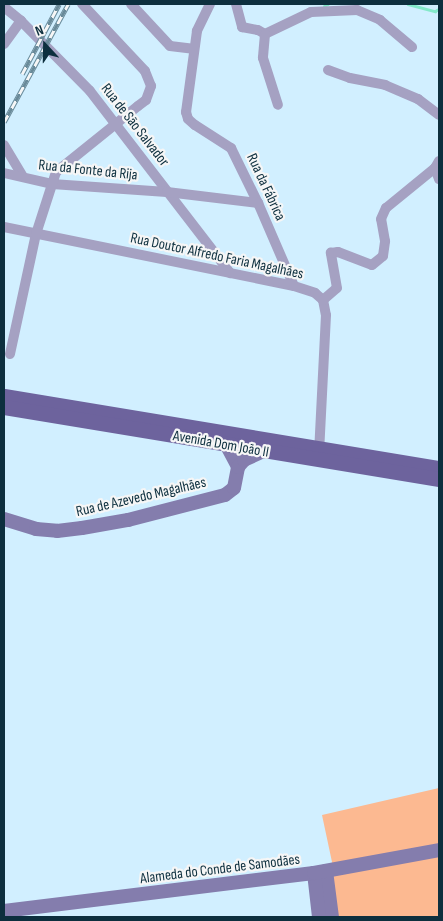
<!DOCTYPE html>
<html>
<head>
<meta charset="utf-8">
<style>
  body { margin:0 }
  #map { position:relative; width:443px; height:921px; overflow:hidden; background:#d1efff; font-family:"Sofia Sans Condensed",sans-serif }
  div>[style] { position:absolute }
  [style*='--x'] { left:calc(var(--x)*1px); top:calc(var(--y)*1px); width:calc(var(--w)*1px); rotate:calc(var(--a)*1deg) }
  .green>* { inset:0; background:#fcb991 }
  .stream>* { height:2.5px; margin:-1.25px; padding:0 1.25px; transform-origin:1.25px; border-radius:1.25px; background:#83e9c9 }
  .street>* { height:10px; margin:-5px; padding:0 5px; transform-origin:5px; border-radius:5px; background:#a5a1c2 }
  .secondary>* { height:14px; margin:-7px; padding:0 7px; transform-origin:7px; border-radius:7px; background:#847dad }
  .primary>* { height:15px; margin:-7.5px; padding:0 7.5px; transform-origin:7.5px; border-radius:7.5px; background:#6d639d }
  .rail>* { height:4.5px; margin-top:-2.25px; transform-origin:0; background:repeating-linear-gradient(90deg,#f6f6f6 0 8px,#698a99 0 16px); box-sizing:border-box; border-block:1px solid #698a99 }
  span { translate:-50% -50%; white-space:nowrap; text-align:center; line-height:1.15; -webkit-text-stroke:4.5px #f6f6f6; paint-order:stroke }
  .street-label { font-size:15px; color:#0d2f3e }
  .frame { position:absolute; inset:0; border:5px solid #0d2f3e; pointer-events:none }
  .north { position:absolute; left:20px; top:20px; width:50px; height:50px; -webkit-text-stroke:4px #f6f6f6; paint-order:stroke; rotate:339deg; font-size:14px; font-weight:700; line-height:20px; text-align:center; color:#0d2f3e }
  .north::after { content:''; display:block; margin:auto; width:18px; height:22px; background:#0d2f3e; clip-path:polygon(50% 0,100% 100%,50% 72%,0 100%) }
</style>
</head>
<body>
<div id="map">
  <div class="green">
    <i style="clip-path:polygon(439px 788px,439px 917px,331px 917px,325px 886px,332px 862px,322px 815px)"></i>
  </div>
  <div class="stream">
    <i style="--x:408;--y:4;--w:28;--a:15"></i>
    <i style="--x:435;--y:11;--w:4;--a:-27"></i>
    <i style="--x:324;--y:6;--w:4;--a:-27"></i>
  </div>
  <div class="street">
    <i style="--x:131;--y:4;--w:57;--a:47.1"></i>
    <i style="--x:170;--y:46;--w:23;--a:7"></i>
    <i style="--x:210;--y:4;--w:30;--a:116"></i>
    <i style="--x:197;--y:31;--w:82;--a:97.7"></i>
    <i style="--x:186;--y:112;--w:7;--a:74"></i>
    <i style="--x:188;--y:119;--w:9;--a:41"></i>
    <i style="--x:195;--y:125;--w:43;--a:32.6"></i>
    <i style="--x:231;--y:148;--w:61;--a:63.9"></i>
    <i style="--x:258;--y:203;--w:90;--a:66.6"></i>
    <i style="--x:236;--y:4;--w:24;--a:75"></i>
    <i style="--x:242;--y:27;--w:16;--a:11"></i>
    <i style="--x:258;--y:30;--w:8;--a:30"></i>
    <i style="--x:4;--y:7;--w:22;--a:39"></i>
    <i style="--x:21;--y:21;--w:98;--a:45.4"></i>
    <i style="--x:90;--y:91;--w:230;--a:52.4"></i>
    <i style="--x:265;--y:34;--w:51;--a:-25.6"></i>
    <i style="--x:311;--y:12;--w:46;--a:-2.5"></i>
    <i style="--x:357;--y:10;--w:25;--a:23"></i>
    <i style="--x:380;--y:20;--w:42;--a:40.2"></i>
    <i style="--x:265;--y:34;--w:24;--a:95"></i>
    <i style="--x:263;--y:58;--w:49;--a:72.3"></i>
    <i style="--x:4;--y:44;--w:29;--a:-54"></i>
    <i style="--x:328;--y:70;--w:23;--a:20"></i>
    <i style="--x:350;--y:78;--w:36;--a:11"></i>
    <i style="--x:385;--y:85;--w:36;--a:23"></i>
    <i style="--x:418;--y:99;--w:26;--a:37"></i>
    <i style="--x:4;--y:145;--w:37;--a:59"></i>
    <i style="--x:439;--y:161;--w:8;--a:120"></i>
    <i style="--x:435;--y:168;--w:12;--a:70"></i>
    <i style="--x:4;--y:173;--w:49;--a:12.9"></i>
    <i style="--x:52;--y:184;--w:115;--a:4"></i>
    <i style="--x:167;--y:192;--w:92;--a:6.9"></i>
    <i style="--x:4;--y:227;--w:296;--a:11.5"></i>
    <i style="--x:294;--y:286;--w:22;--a:18"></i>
    <i style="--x:315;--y:293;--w:11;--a:41"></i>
    <i style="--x:323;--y:300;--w:15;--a:79"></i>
    <i style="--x:326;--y:315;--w:139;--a:92.9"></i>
    <i style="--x:323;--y:300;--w:18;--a:-41"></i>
    <i style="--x:337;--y:288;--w:36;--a:-100"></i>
    <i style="--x:331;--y:253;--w:7;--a:-8"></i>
    <i style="--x:338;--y:252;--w:36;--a:21"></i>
    <i style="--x:372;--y:265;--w:14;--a:-39"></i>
    <i style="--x:383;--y:256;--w:15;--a:-82"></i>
    <i style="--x:385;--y:241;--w:22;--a:-100"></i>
    <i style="--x:381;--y:219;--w:12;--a:-66"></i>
    <i style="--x:386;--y:208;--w:63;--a:-39.2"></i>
    <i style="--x:10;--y:354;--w:123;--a:-77.8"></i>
    <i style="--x:36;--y:234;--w:65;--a:-72.1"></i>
    <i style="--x:56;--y:172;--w:105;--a:-38.8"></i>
    <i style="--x:138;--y:106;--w:10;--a:-37"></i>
    <i style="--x:146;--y:100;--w:15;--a:-70"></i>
    <i style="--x:151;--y:86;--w:16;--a:-112"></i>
    <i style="--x:145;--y:71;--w:92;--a:-133.2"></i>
  </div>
  <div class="secondary">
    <i style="--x:226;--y:444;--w:26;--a:62"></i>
    <i style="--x:4;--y:519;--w:34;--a:17"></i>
    <i style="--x:36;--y:529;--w:21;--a:5"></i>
    <i style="--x:57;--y:531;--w:25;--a:-7"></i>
    <i style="--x:82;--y:528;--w:47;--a:-9.9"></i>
    <i style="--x:128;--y:520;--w:100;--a:-14.5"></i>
    <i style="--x:225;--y:495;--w:11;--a:-38"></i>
    <i style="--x:234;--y:488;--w:21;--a:-79"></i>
    <i style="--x:238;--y:467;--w:9;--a:-49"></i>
    <i style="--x:244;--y:460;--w:21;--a:-25"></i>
    <i style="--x:326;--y:871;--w:46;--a:82.6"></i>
    <i style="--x:314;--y:873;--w:44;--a:83.5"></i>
    <i style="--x:4;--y:911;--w:312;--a:-7"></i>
    <i style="--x:314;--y:873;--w:127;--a:-10.4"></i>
  </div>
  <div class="primary">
    <i style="--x:4;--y:396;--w:441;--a:9.4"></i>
    <i style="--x:4;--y:407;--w:441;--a:9.4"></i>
  </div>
  <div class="rail">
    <i style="--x:22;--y:74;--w:79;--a:-62.1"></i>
    <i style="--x:4;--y:122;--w:134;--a:-61.5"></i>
  </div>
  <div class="street-label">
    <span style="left:135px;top:125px;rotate:52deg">Rua de São Salvador</span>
    <span style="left:88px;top:170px;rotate:6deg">Rua da Fonte da Rija</span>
    <span style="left:266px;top:187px;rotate:65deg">Rua da Fábrica</span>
    <span style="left:217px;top:256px;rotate:12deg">Rua Doutor Alfredo Faria Magalhães</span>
    <span style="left:221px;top:444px;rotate:10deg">Avenida Dom João II</span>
    <span style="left:141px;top:497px;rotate:-13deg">Rua de Azevedo Magalhães</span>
    <span style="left:220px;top:869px;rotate:-7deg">Alameda do Conde de Samodães</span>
  </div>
  <div class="frame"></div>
  <div class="north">N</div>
</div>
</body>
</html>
